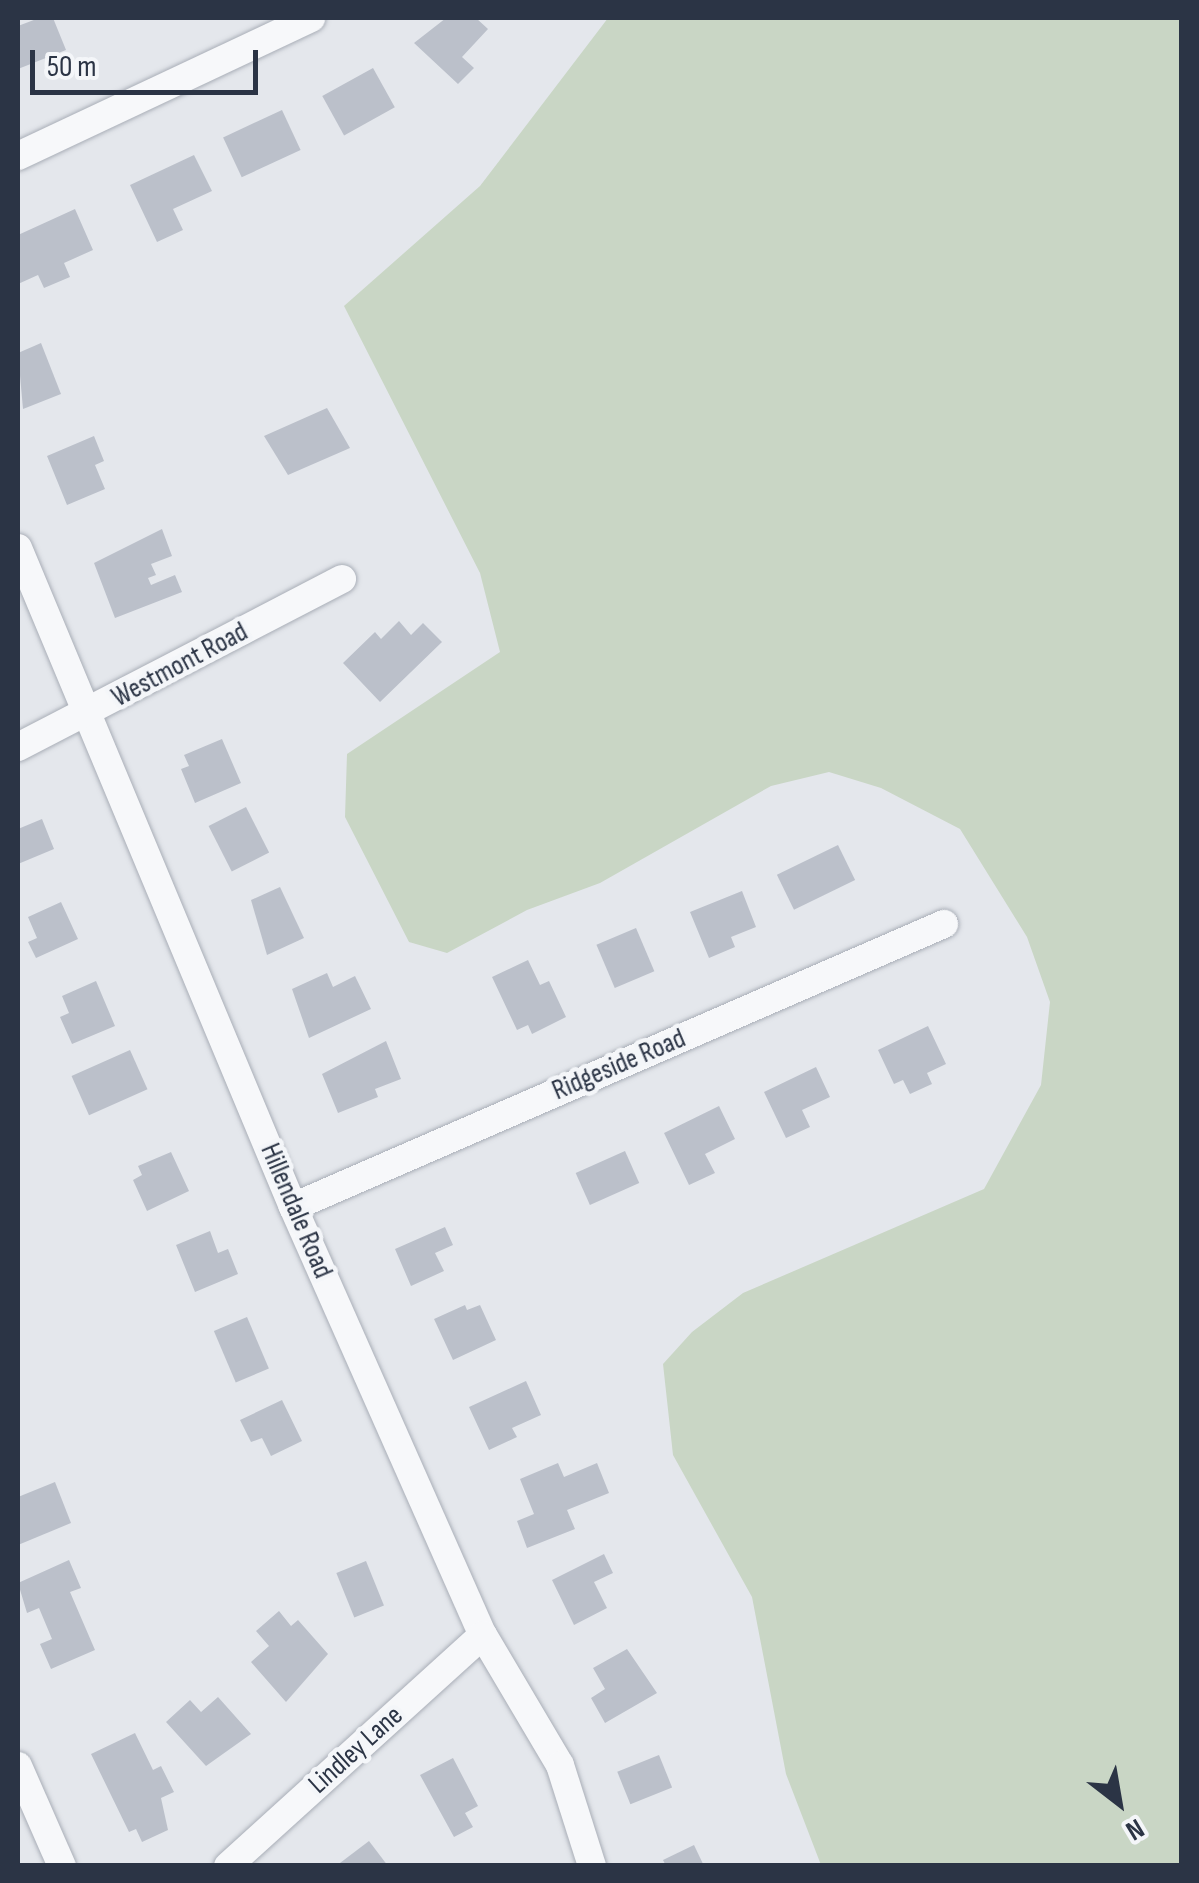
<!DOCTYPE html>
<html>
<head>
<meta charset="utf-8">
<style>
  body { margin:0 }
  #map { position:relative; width:1199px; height:1883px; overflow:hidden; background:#e4e7ec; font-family:"Sofia Sans Condensed",sans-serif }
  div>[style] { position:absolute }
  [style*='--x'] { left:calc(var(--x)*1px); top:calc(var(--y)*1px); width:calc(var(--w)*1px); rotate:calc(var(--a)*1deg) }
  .green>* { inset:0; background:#c9d6c5 }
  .building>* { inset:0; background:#bbc0ca; transform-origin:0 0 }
  .roads { filter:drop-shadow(0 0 2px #a9aeb7) drop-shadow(0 0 2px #a9aeb7) }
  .street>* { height:28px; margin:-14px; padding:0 14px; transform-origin:14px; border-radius:14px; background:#f7f8fa }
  span { translate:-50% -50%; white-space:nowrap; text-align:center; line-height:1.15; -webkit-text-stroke:9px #f4f6f9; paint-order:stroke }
  .street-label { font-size:28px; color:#2b3445 }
  .frame { position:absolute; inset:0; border:20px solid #2b3445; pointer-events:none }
  .north { position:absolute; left:1069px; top:1753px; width:100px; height:100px; -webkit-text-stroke:8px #f4f6f9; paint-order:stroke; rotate:149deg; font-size:28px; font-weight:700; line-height:40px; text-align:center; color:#2b3445 }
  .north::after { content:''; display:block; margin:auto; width:35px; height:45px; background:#2b3445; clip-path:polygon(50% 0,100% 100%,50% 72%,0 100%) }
  .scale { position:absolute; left:30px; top:50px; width:228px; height:45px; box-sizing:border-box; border:5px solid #2b3445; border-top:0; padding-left:12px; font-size:30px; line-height:35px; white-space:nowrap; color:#2b3445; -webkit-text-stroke:8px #f4f6f9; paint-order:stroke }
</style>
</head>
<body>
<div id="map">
  <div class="green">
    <i style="clip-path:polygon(608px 18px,1181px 18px,1181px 1865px,821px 1865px,786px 1774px,752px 1597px,673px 1455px,663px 1364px,692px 1332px,743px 1293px,984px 1189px,1041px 1085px,1050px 1002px,1027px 937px,960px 829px,881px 788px,829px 772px,771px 786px,600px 883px,527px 910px,447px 953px,409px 942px,345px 817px,347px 754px,500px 652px,480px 573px,344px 306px,480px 186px)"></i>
  </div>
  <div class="building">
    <i style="clip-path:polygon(39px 18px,53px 18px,66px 50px,18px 69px,18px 26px)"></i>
    <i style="clip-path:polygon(446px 18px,476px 18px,488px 29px,462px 57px,474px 68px,458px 84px,414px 43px)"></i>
    <i style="left:373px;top:68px;width:45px;height:58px;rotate:61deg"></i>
    <i style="left:282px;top:110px;width:44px;height:65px;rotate:65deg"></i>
    <i style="clip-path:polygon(194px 155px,212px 191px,173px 209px,183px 230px,157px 242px,130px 185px)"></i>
    <i style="clip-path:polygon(75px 209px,93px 250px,64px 263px,70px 277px,44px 288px,38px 275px,18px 284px,18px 235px)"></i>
    <i style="clip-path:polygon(41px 343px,61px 394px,23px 409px,18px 353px)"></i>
    <i style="clip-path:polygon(327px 408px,350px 448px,288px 475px,264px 436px)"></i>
    <i style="clip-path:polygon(94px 436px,104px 461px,95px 465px,105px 489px,67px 505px,47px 456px)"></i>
    <i style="clip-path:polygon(162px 529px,172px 556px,151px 564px,156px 575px,148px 578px,151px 585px,175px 575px,182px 592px,115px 618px,94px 563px)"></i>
    <i style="clip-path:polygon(399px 621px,411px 635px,423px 623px,442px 642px,380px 702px,343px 663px,375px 632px,381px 639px)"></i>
    <i style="clip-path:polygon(222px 739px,241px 783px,195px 803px,181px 769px,189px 766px,184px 755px)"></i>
    <i style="left:246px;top:807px;width:51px;height:42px;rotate:63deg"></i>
    <i style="clip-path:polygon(42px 819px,54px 849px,18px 864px,18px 829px)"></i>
    <i style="left:838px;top:845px;width:39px;height:68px;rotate:64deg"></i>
    <i style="clip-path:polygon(280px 887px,304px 938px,267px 955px,251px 900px)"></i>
    <i style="clip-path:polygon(742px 891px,756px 927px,731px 937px,735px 947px,709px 958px,690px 912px)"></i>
    <i style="clip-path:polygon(61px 902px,78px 939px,36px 958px,28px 942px,37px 938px,28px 917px)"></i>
    <i style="left:636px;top:928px;width:47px;height:43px;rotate:67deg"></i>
    <i style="clip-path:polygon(528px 960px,540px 985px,549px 981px,566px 1017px,532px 1034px,528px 1025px,517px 1030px,492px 977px)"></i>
    <i style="clip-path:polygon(327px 973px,333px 987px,355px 976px,371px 1009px,309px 1038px,292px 989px)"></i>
    <i style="clip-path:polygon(96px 981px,115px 1026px,72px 1044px,60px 1017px,69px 1013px,62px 996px)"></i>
    <i style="clip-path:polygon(928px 1026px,946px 1064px,927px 1073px,932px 1084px,910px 1094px,903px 1080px,894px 1084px,878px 1050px)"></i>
    <i style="clip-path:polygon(386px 1041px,401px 1079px,375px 1089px,378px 1097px,338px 1113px,322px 1074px)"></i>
    <i style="left:130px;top:1050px;width:43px;height:64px;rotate:66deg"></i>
    <i style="clip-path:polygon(816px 1067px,830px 1097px,802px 1110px,810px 1127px,786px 1138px,764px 1092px)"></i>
    <i style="clip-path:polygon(719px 1106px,735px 1139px,705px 1154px,715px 1173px,689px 1185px,664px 1133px)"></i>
    <i style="left:625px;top:1151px;width:35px;height:54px;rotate:66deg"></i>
    <i style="clip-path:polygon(171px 1152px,189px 1191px,147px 1211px,133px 1180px,142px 1175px,138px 1166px)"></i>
    <i style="clip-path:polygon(445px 1227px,453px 1245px,435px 1253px,444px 1271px,411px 1286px,395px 1249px)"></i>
    <i style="clip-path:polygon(210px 1231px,218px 1253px,228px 1249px,238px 1274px,195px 1292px,176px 1245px)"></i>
    <i style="clip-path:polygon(465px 1305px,467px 1310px,480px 1305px,496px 1340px,453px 1360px,434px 1319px)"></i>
    <i style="left:247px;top:1317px;width:56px;height:36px;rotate:67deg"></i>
    <i style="clip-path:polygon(526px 1381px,541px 1415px,512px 1428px,517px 1437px,489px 1450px,469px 1407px)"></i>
    <i style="clip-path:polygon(282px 1400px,302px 1441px,271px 1456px,262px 1438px,251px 1442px,240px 1420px)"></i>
    <i style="clip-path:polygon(558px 1463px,564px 1477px,597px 1463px,609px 1493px,567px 1510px,575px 1529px,527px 1548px,517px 1521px,534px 1514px,520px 1479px)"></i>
    <i style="clip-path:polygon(55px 1482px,71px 1523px,18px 1545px,18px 1497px)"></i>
    <i style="clip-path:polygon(604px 1554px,613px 1573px,594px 1582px,607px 1608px,574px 1625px,552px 1580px)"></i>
    <i style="clip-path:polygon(69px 1560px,81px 1588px,70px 1592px,95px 1650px,51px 1669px,40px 1644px,52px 1639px,39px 1608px,27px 1613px,18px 1583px)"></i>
    <i style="left:366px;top:1561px;width:48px;height:32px;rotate:68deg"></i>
    <i style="clip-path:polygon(279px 1611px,291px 1626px,298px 1620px,328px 1654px,286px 1702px,251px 1662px,269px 1646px,256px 1631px)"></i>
    <i style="clip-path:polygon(627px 1649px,657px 1693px,605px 1723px,591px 1698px,605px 1689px,593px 1668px)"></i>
    <i style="clip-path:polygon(218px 1697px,251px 1734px,206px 1766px,166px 1722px,190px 1700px,201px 1712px)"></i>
    <i style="clip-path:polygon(135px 1733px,153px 1770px,161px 1766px,174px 1792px,161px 1798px,168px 1830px,142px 1842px,136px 1829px,129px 1832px,91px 1754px)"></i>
    <i style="left:659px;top:1755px;width:35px;height:45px;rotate:68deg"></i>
    <i style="clip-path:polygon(453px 1758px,478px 1806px,465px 1813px,473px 1827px,454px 1837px,420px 1775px)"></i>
    <i style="clip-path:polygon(369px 1841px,388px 1866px,336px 1866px)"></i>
    <i style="clip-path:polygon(694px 1845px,704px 1866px,666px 1866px,663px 1860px)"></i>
  </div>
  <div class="roads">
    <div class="street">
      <i style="--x:18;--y:156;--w:324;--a:-25.2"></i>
      <i style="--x:18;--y:548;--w:714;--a:67.35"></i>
      <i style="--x:293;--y:1207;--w:468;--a:66.1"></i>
      <i style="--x:483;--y:1635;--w:151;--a:59.4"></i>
      <i style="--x:560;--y:1765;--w:106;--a:72.4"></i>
      <i style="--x:18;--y:747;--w:365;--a:-27.4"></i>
      <i style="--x:293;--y:1207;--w:710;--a:-23.5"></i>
      <i style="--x:18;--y:1766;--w:109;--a:66.3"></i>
      <i style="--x:228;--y:1866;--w:344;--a:-42.2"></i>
    </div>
  </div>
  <div class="street-label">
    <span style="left:180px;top:665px;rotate:-28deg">Westmont Road</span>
    <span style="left:619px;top:1065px;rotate:-23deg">Ridgeside Road</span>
    <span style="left:296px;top:1211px;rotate:67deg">Hillendale Road</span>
    <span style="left:356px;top:1750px;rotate:-42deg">Lindley Lane</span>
  </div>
  <div class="frame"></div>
  <div class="north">N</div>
  <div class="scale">50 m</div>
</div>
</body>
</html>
